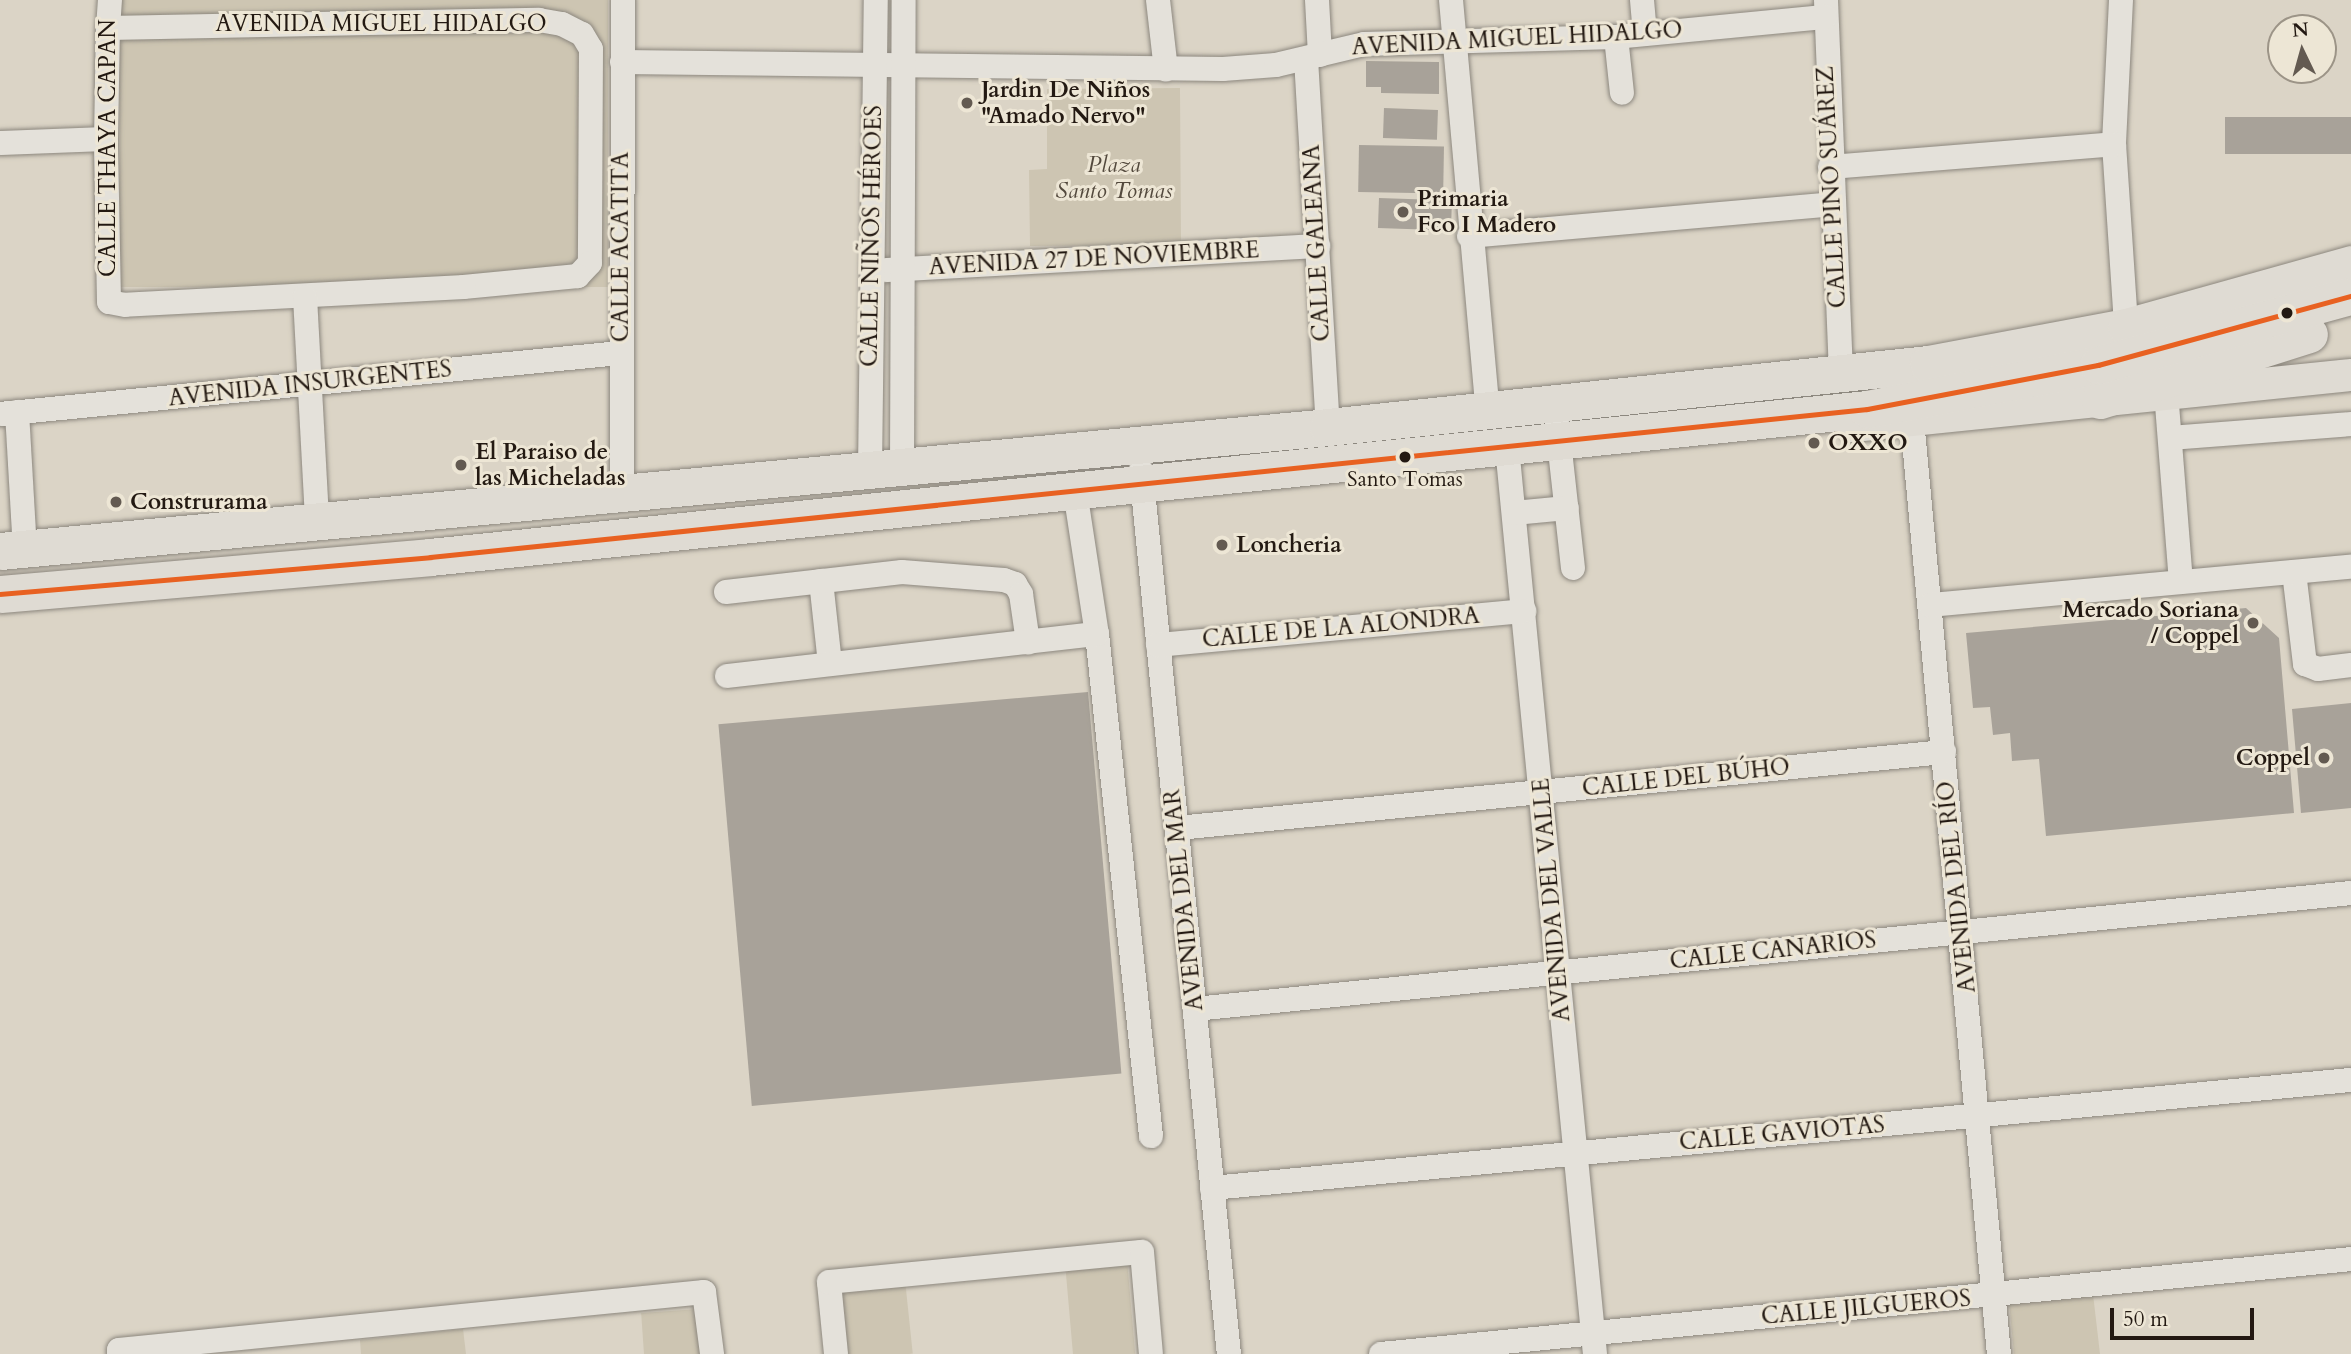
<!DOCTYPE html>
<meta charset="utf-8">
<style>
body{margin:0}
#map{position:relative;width:2351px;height:1354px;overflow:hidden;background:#dbd4c6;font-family:Cardo,serif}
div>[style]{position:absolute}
.green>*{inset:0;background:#cdc5b2;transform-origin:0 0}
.building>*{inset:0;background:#a8a299;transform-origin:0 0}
.roads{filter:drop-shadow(0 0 2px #8c877e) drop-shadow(0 0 2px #8c877e)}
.minor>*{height:24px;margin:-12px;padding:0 12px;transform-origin:12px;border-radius:12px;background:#e4e1da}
.major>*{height:32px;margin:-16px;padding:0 16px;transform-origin:16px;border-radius:16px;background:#dfdbd3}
.highway>*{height:37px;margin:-18.5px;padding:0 18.5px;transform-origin:18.5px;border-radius:18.5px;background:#dfdbd3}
.bus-1>*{height:5px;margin:-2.5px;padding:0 2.5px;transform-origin:2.5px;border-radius:2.5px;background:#e86121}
.dots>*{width:19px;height:19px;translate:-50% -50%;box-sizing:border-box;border:4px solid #ede6d5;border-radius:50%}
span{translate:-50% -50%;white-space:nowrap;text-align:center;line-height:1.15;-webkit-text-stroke:6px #ede6d5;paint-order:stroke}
.bus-label{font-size:21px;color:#231912}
.street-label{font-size:23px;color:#231912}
.poi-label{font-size:23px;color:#231912;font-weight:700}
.left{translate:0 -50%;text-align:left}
.right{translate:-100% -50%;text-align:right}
.park-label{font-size:23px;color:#53493d;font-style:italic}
.north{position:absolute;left:2267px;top:14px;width:70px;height:70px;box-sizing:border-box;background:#ede6d5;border:2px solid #9c9487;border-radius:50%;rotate:355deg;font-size:19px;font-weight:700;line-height:28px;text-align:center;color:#231912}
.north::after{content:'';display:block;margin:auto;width:24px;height:32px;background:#635a51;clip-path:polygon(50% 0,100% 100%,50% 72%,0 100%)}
.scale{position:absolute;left:2110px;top:1308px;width:144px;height:32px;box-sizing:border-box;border:4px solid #231912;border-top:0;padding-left:9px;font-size:21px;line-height:24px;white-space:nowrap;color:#231912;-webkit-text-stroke:5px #ede6d5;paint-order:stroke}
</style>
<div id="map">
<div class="green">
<div style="left:608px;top:0;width:287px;height:488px;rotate:90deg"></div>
<div style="clip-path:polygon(1180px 88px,1181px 245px,1030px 246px,1029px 170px,1047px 169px,1047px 89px)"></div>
<div style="left:1127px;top:1260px;width:94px;height:62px;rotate:85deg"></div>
<div style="left:905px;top:1280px;width:74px;height:65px;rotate:84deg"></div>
<div style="clip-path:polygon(2093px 1294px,2100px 1354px,2014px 1354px,2009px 1302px)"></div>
<div style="left:699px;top:1309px;width:45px;height:58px;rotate:86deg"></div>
<div style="clip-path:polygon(463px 1329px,466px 1354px,361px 1354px,360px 1340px)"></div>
</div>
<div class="building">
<div style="clip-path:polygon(1366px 61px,1439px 62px,1439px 94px,1381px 93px,1381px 87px,1366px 87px)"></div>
<div style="left:1384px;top:108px;width:54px;height:30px;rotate:2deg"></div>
<div style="left:2351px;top:117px;width:37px;height:126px;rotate:90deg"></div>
<div style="left:1359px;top:145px;width:85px;height:47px;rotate:1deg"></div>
<div style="left:1379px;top:198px;width:73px;height:30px;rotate:2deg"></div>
<div style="clip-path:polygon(2246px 608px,2279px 638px,2294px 813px,2046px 836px,2039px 759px,2012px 761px,2010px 733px,1993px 735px,1990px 707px,1973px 708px,1966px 633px)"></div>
<div style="left:1088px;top:692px;width:383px;height:371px;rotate:85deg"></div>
<div style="clip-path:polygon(2351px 703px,2351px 808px,2301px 813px,2292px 709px)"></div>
</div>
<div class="roads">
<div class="minor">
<div style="left:1158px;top:0;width:70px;rotate:83.5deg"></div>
<div style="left:1317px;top:0;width:55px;rotate:86.9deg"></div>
<div style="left:1451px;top:0;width:413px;rotate:84.9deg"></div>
<div style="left:1642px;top:0;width:34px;rotate:85deg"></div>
<div style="left:1826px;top:0;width:373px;rotate:87.7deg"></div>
<div style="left:2121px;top:0;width:144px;rotate:92.8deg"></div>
<div style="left:2114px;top:144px;width:183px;rotate:86.2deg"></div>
<div style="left:108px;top:28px;width:431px;rotate:-1.1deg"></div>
<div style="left:539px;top:20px;width:23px;rotate:10deg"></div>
<div style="left:562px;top:24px;width:22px;rotate:27deg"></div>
<div style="left:582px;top:34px;width:17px;rotate:59deg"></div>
<div style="left:591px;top:49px;width:214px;rotate:90.3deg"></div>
<div style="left:590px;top:263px;width:18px;rotate:133deg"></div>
<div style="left:578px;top:276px;width:115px;rotate:174.5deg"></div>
<div style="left:464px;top:287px;width:339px;rotate:177deg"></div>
<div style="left:125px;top:305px;width:16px;rotate:-169deg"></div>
<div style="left:109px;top:302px;width:163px;rotate:-91.1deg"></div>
<div style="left:106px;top:139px;width:111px;rotate:-89deg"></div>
<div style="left:108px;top:28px;width:28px;rotate:-86deg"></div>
<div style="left:1616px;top:37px;width:56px;rotate:83.9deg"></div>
<div style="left:1306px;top:59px;width:369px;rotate:86.6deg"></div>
<div style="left:622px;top:62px;width:601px;rotate:0.67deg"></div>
<div style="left:1223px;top:69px;width:53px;rotate:-4.3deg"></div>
<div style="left:1276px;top:65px;width:90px;rotate:-13.4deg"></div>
<div style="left:1364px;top:44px;width:252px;rotate:-1.6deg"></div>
<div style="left:1616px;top:37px;width:210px;rotate:-5.5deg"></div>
<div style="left:0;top:143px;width:106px;rotate:-2.2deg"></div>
<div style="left:1830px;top:167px;width:285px;rotate:-4.6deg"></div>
<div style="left:1469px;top:236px;width:364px;rotate:-5deg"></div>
<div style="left:886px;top:270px;width:433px;rotate:-3.2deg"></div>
<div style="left:305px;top:297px;width:225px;rotate:86.9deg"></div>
<div style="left:2166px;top:392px;width:190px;rotate:85.5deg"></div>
<div style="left:1555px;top:405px;width:164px;rotate:83.7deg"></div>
<div style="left:17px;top:412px;width:137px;rotate:86.7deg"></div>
<div style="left:0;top:414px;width:623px;rotate:-5.62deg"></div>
<div style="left:1912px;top:420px;width:938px;rotate:84.68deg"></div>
<div style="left:2170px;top:438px;width:182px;rotate:-4.4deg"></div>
<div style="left:1507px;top:447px;width:911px;rotate:84.46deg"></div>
<div style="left:902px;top:468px;width:468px;rotate:-89.8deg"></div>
<div style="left:1141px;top:470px;width:888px;rotate:84.32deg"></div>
<div style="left:870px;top:471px;width:471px;rotate:-89.3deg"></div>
<div style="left:1075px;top:491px;width:145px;rotate:81.3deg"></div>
<div style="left:1097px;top:634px;width:505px;rotate:83.86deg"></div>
<div style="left:622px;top:495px;width:495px;rotate:-89.9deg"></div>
<div style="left:1514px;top:513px;width:53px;rotate:-5.4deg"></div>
<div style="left:2294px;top:572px;width:93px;rotate:83.2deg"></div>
<div style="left:2305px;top:664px;width:14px;rotate:21deg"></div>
<div style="left:2318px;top:669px;width:33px;rotate:-7deg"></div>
<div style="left:821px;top:581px;width:83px;rotate:83.8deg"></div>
<div style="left:726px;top:592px;width:177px;rotate:-6.5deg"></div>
<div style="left:902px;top:572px;width:102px;rotate:4.5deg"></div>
<div style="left:1004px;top:580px;width:12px;rotate:20deg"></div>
<div style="left:1015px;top:584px;width:12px;rotate:59deg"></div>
<div style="left:1021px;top:594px;width:49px;rotate:81.7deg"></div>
<div style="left:1930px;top:605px;width:423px;rotate:-5.2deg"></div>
<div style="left:1158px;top:645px;width:368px;rotate:-5.3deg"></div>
<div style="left:727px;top:676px;width:372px;rotate:-6.5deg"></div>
<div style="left:1178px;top:828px;width:770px;rotate:-5.67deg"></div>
<div style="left:1195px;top:1009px;width:1162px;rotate:-5.73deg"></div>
<div style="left:1212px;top:1188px;width:1144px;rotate:-5.42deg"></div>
<div style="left:119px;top:1354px;width:4px;rotate:-90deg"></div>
<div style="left:119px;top:1350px;width:588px;rotate:-5.66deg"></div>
<div style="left:704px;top:1292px;width:63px;rotate:82.6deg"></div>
<div style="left:836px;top:1354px;width:72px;rotate:-95.6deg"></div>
<div style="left:829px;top:1282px;width:314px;rotate:-5.5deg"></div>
<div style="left:1142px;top:1252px;width:102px;rotate:85deg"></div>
<div style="left:1381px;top:1354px;width:975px;rotate:-5.59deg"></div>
</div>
<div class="major">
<div style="left:1853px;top:426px;width:501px;rotate:-5.85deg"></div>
</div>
<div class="highway">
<div style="left:2100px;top:400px;width:219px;rotate:-17.5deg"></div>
<div style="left:0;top:551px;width:1334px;rotate:-5.33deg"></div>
<div style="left:1328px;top:427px;width:603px;rotate:-5.99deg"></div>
<div style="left:1928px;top:364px;width:201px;rotate:-10.6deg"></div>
<div style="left:2126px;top:327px;width:234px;rotate:-15.6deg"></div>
<div style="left:0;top:594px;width:432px;rotate:-4.9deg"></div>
<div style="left:430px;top:557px;width:1445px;rotate:-5.88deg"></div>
<div style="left:1867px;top:409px;width:235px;rotate:-10.8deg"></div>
<div style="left:2098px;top:365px;width:262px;rotate:-15.3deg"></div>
</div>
</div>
<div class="bus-1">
<div style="left:0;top:594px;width:432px;rotate:-4.9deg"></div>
<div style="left:430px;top:557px;width:1445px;rotate:-5.88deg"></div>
<div style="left:1867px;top:409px;width:235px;rotate:-10.8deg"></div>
<div style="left:2098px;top:365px;width:262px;rotate:-15.3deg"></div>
</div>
<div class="dots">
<div style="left:967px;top:103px;background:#635a51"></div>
<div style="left:1403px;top:212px;background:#635a51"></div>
<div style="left:2287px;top:313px;background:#231912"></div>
<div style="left:1814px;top:443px;background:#635a51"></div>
<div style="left:1405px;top:457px;background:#231912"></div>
<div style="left:461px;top:465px;background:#635a51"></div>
<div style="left:116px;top:502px;background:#635a51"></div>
<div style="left:1222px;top:545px;background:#635a51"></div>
<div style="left:2253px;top:623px;background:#635a51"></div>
<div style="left:2324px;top:758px;background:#635a51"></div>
</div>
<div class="bus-label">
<span style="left:1405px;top:480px">Santo Tomas</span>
</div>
<div class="street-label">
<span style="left:381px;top:24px">AVENIDA MIGUEL HIDALGO</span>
<span style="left:1517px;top:39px;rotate:-3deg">AVENIDA MIGUEL HIDALGO</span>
<span style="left:108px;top:148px;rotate:-90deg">CALLE THAYA CAPAN</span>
<span style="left:1832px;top:187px;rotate:-93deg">CALLE PINO SUÁREZ</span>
<span style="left:872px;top:236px;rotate:-89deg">CALLE NIÑOS HÉROES</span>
<span style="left:1317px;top:243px;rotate:-93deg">CALLE GALEANA</span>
<span style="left:621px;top:247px;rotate:-90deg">CALLE ACATITA</span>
<span style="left:1094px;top:259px;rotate:-3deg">AVENIDA 27 DE NOVIEMBRE</span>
<span style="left:310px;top:384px;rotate:-6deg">AVENIDA INSURGENTES</span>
<span style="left:1341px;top:628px;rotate:-5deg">CALLE DE LA ALONDRA</span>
<span style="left:1686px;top:778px;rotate:-6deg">CALLE DEL BÚHO</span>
<span style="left:1957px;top:887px;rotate:-96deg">AVENIDA DEL RÍO</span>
<span style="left:1184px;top:900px;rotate:-96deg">AVENIDA DEL MAR</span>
<span style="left:1552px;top:900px;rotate:-95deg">AVENIDA DEL VALLE</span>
<span style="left:1773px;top:951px;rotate:-6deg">CALLE CANARIOS</span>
<span style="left:1782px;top:1134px;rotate:-5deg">CALLE GAVIOTAS</span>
<span style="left:1866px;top:1308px;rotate:-5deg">CALLE JILGUEROS</span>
</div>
<div class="poi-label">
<span class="left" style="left:981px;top:103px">Jardin De Niños<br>"Amado Nervo"</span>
<span class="left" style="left:1417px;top:212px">Primaria<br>Fco I Madero</span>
<span class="left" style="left:1828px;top:443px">OXXO</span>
<span class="left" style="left:475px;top:465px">El Paraiso de<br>las Micheladas</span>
<span class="left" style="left:130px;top:502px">Construrama</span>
<span class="left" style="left:1236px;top:545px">Loncheria</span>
<span class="right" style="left:2239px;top:623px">Mercado Soriana<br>/ Coppel</span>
<span class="right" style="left:2310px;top:758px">Coppel</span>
</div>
<div class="park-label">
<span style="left:1114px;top:178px">Plaza<br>Santo Tomas</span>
</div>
<div class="north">N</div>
<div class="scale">50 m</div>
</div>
